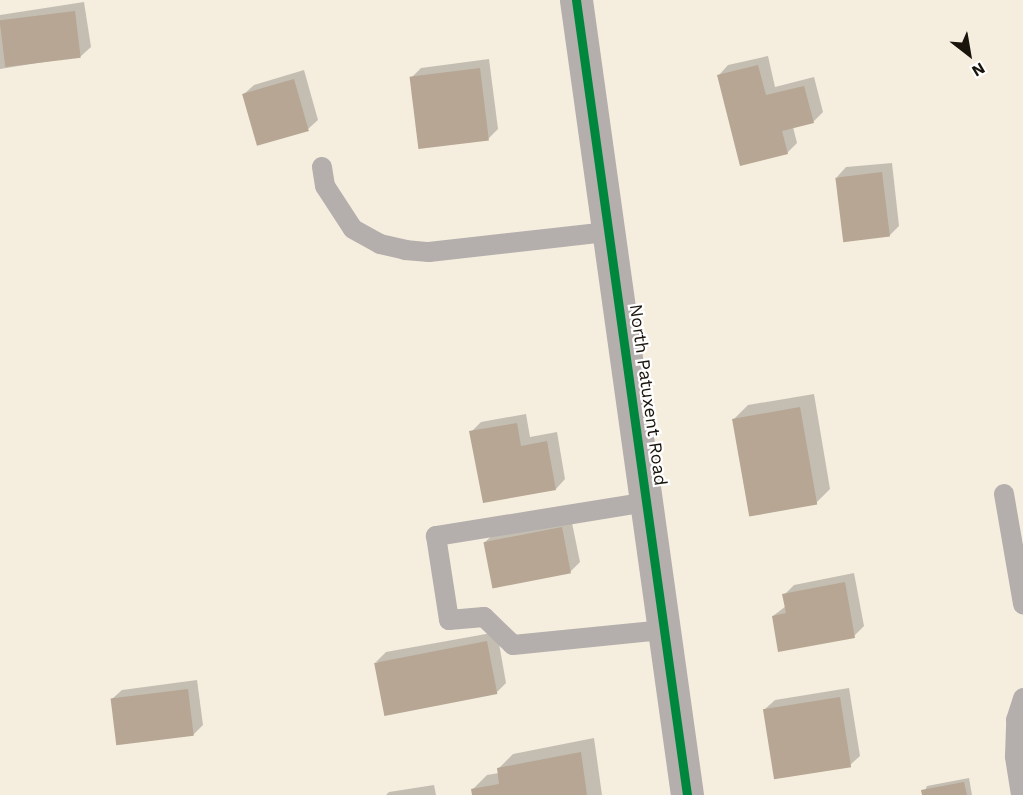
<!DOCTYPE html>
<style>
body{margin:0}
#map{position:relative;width:1023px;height:795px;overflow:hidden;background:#f5eedf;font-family:"Work Sans",sans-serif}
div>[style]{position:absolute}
.shadow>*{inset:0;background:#0003}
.building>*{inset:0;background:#b6a693;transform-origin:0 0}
.service>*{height:20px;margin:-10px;padding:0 10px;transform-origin:10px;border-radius:10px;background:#b4aeac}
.minor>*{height:33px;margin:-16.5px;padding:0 16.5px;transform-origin:16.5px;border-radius:16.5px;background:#b4aeac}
.cycleway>*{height:9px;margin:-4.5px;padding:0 4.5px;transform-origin:4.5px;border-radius:4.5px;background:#00873e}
span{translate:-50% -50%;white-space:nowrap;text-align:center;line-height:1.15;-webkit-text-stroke:4.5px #fff;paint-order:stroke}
.street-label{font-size:18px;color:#1a150c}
.north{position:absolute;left:939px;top:24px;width:60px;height:60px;-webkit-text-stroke:4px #fff;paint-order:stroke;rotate:149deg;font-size:16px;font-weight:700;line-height:24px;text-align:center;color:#1a150c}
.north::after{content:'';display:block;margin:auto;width:21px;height:27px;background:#1a150c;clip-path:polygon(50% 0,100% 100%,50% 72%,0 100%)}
</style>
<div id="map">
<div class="shadow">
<div style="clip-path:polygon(84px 2px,91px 47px,81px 56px,0 69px,0 15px)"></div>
<div style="clip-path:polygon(768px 56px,775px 87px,814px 77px,823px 112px,813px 122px,793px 127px,797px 143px,787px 153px,719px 75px,728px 65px)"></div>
<div style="clip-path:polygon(489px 59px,498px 129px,488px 139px,411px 78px,421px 68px)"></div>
<div style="clip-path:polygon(304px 70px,318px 120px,308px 129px,244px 94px,254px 85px)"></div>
<div style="clip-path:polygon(892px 163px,899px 226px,889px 236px,837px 177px,846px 167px)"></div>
<div style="clip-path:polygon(814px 394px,830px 489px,816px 503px,734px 419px,748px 405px)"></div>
<div style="clip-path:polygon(526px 414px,530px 437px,557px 432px,565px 479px,556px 489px,471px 432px,481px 422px)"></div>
<div style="clip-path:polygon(571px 518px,580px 562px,570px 572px,485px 542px,495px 533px)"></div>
<div style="clip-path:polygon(854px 573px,864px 626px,854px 636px,773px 616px,786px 606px,784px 595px,794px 585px)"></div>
<div style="clip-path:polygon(497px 632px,506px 683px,496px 693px,376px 662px,386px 652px)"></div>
<div style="clip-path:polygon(197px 680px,203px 725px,193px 735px,112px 699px,122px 690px)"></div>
<div style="clip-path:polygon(849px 688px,860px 756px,850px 765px,765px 709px,775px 700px)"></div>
<div style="clip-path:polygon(594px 738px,602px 795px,474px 795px,473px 789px,487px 775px,499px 773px,499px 768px,513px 754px)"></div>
<div style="clip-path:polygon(969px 778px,972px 795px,923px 795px,927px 786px)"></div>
<div style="clip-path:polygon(434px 785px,436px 795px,386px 795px,389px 792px)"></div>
</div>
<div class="building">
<div style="left:75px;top:11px;width:47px;height:76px;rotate:83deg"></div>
<div style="clip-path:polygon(758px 65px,766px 95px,804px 86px,814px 123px,782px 131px,788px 154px,740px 166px,717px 75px)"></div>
<div style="left:480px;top:68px;width:73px;height:71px;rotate:83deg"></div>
<div style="left:294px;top:79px;width:54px;height:54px;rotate:74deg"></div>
<div style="left:882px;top:172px;width:65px;height:47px;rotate:83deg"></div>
<div style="left:800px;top:407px;width:99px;height:69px;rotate:80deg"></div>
<div style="clip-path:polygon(517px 423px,521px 446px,547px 441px,556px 490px,483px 503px,469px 431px)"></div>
<div style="left:562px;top:527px;width:47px;height:80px;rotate:79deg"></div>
<div style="clip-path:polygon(845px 582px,855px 638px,778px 652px,772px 616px,786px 613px,782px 594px)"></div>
<div style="left:487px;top:641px;width:54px;height:115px;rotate:79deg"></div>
<div style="left:188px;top:689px;width:47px;height:78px;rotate:83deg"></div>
<div style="left:840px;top:697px;width:71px;height:78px;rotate:81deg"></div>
<div style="clip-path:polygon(581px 752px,587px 795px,472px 795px,471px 789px,499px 784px,497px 768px)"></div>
<div style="clip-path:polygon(964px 782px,967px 795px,922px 795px,921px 790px)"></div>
</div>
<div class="service">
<div style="left:322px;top:167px;width:19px;rotate:81deg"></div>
<div style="left:325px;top:186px;width:51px;rotate:56.9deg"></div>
<div style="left:353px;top:229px;width:31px;rotate:29deg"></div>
<div style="left:380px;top:244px;width:26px;rotate:13deg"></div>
<div style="left:405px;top:250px;width:24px;rotate:5deg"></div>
<div style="left:429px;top:252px;width:180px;rotate:-6.4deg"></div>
<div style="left:1004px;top:494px;width:112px;rotate:80.2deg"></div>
<div style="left:647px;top:502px;width:214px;rotate:170.8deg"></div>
<div style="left:436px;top:536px;width:85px;rotate:81.2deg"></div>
<div style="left:449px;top:620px;width:35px;rotate:-5deg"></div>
<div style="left:484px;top:617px;width:40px;rotate:44deg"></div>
<div style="left:513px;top:645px;width:152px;rotate:-5.7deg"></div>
<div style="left:1021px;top:795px;width:39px;rotate:-99deg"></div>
<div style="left:1015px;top:756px;width:36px;rotate:-88deg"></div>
<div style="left:1016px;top:720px;width:23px;rotate:-72deg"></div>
</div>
<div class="minor">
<div style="left:576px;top:0;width:803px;rotate:82.05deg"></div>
</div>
<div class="cycleway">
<div style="left:576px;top:0;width:803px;rotate:82.05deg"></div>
</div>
<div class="street-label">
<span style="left:648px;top:395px;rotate:82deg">North Patuxent Road</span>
</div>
<div class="north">N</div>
</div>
